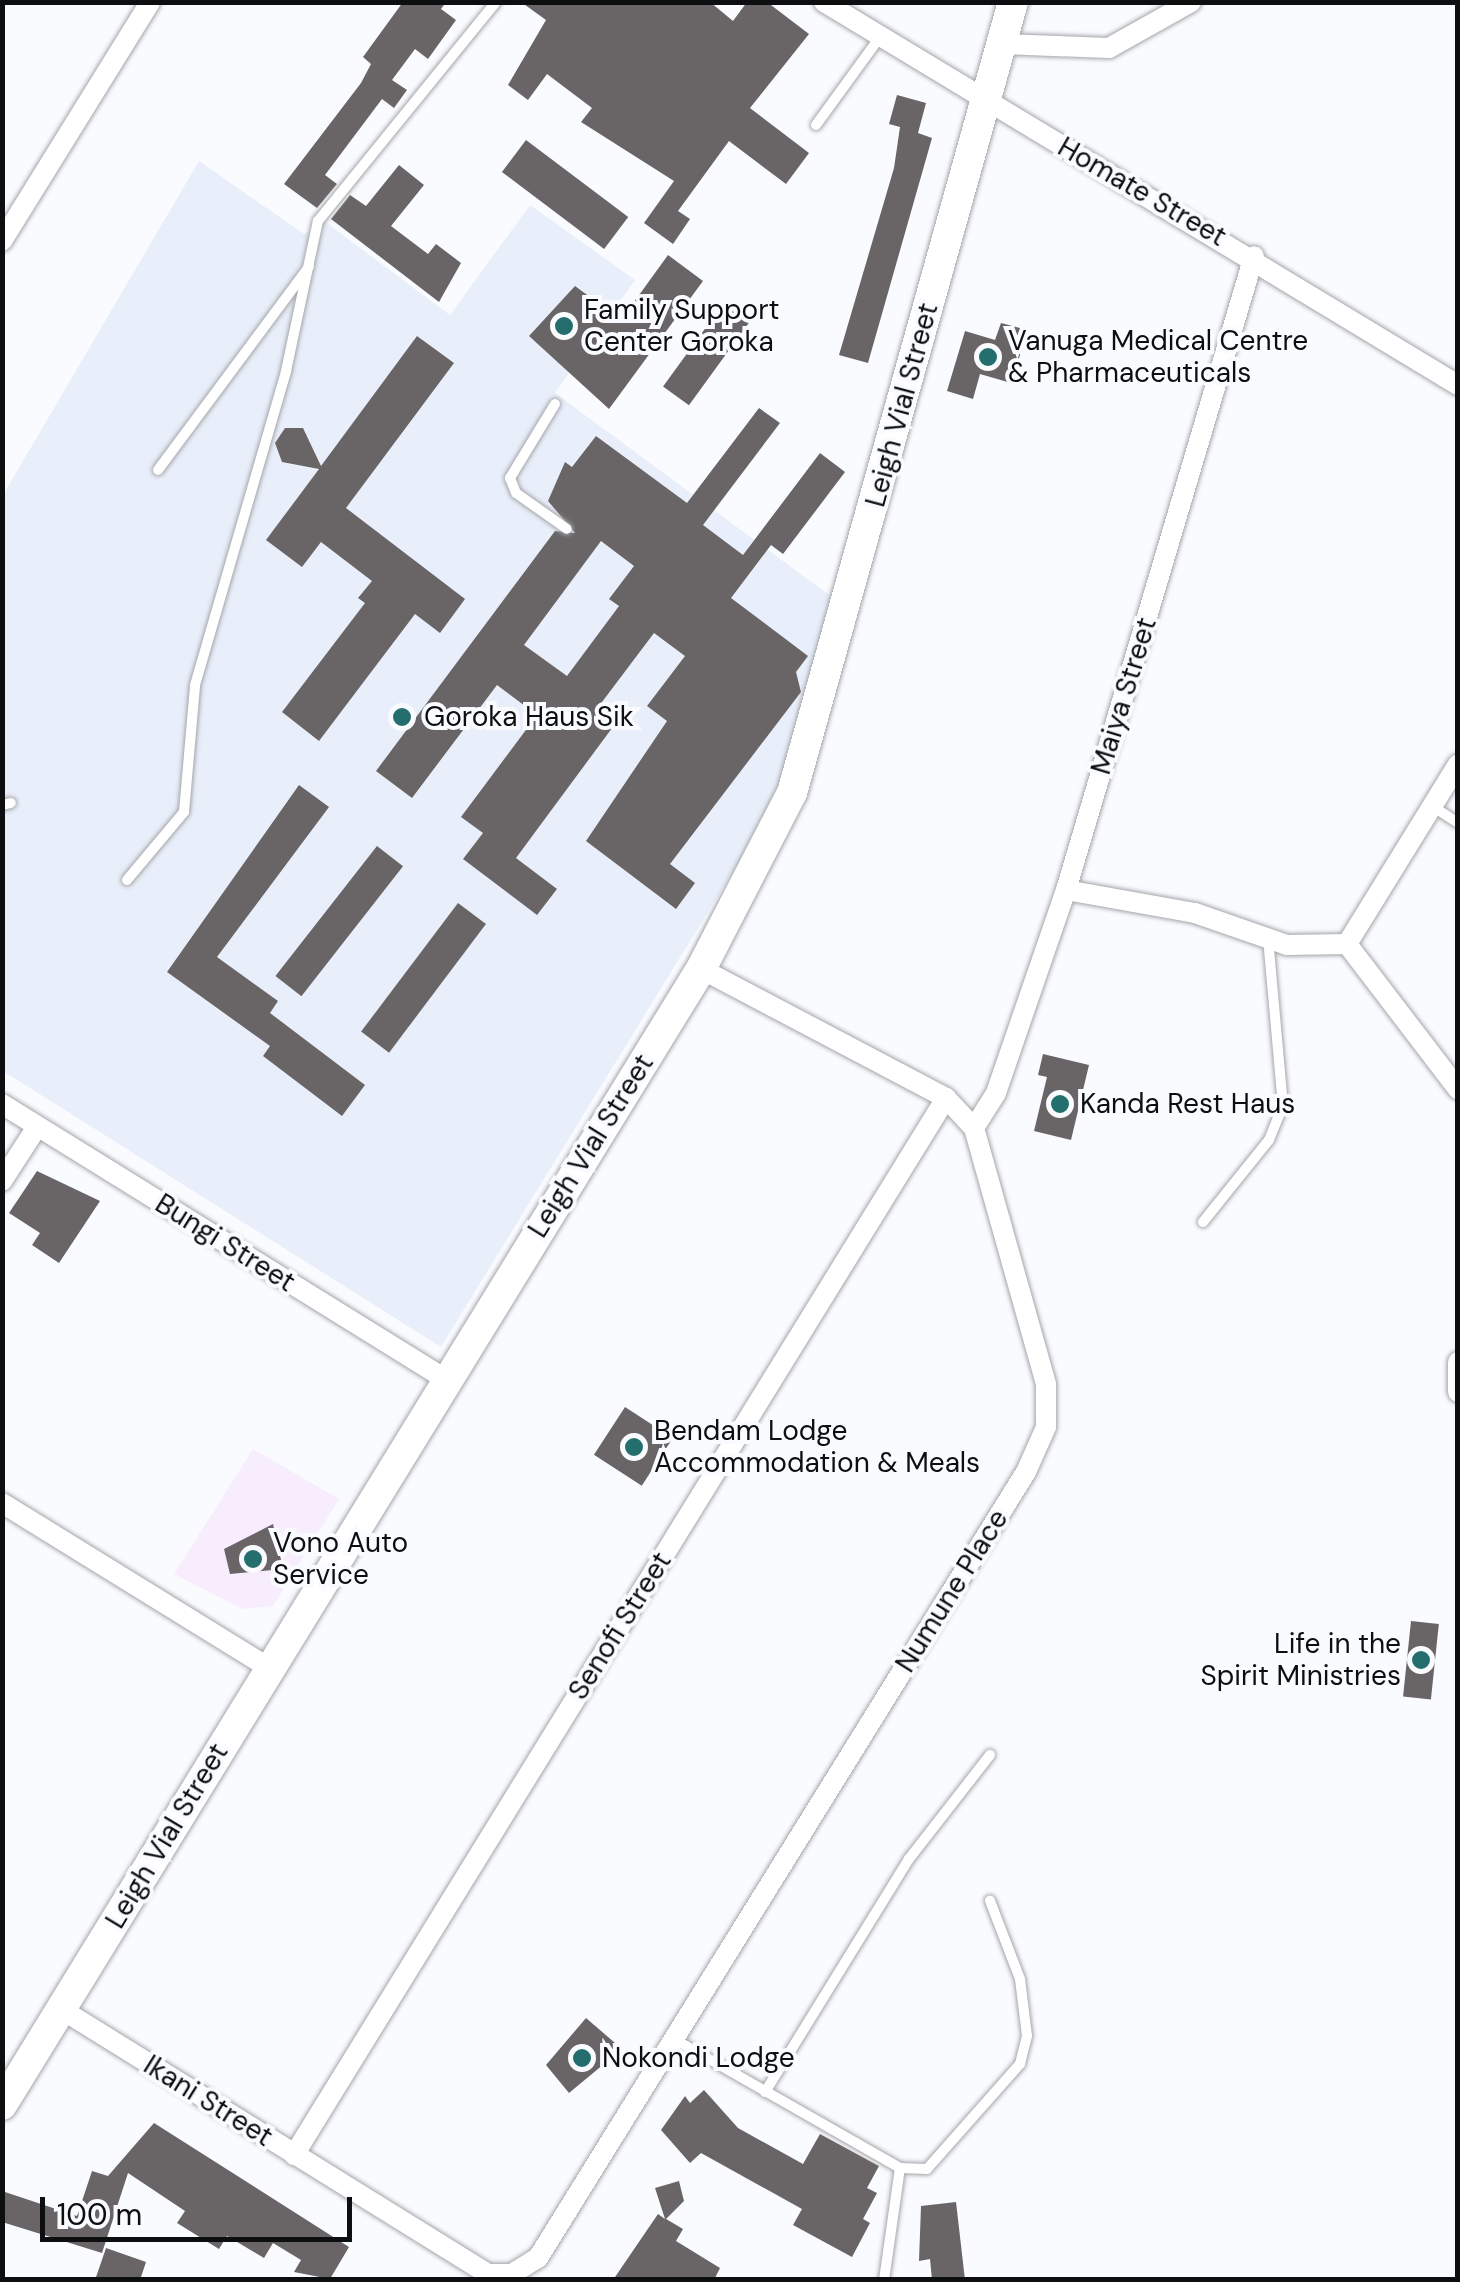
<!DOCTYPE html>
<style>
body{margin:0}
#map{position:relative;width:1460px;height:2282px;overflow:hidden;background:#f9fbff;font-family:"DM Sans",sans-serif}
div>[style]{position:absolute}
.commercial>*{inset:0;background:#f7edfd}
.built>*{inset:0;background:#e9effa}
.building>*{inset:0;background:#696567;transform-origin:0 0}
.roads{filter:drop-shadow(0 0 2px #a4a6aa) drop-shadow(0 0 2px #a4a6aa)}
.lane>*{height:10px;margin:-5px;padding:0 5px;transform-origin:5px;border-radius:5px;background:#fff}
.street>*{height:20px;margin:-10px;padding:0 10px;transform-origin:10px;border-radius:10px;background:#fff}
.secondary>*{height:30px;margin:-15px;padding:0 15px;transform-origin:15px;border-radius:15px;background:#fff}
.dots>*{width:28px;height:28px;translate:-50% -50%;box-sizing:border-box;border:5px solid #f9fbff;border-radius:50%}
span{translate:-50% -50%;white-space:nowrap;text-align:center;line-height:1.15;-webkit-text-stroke:8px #f9fbff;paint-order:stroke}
.street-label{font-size:28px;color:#0d0e0f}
.poi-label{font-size:28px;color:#0d0e0f}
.left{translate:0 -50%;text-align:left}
.right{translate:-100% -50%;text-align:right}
.frame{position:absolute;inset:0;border:5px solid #0d0e0f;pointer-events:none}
.scale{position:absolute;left:40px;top:2197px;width:312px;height:45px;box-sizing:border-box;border:5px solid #0d0e0f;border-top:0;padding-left:12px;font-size:30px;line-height:35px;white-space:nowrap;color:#0d0e0f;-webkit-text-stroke:8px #f9fbff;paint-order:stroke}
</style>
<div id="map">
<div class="commercial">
<div style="clip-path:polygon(253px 1449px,339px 1499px,273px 1606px,242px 1609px,174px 1574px)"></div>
</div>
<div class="built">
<div style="clip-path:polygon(199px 161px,304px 234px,324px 221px,450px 315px,530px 205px,635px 280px,555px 393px,832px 597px,781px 793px,441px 1347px,3px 1071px,3px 495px)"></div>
</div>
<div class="building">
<div style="clip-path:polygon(403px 2px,446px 2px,441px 9px,456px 20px,428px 59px,415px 49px,392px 80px,407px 90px,394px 108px,382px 99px,325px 175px,337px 184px,317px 208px,284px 184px,361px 83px,371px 64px,363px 57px)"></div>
<div style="clip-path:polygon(521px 2px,710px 2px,733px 21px,747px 2px,767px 2px,809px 34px,750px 108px,809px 153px,786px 184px,729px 141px,678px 211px,690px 219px,673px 244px,644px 223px,674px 181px,581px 122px,592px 108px,547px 74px,528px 100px,508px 85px,546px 20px)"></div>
<div style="clip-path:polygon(897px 95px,926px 103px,918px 133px,932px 138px,868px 363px,839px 355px,894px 168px,900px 127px,889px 124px)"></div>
<div style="left:526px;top:140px;width:128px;height:40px;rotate:37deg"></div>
<div style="clip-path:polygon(399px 165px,424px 185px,391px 226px,428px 254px,436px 244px,461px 263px,439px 302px,331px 219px,350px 195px,366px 206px)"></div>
<div style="clip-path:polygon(668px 255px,703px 281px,609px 409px,529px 336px,575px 286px,621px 320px)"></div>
<div style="left:723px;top:304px;width:32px;height:102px;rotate:36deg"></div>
<div style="clip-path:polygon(1001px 323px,1028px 330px,1011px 383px,980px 374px,973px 399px,947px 391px,965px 331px,995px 340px)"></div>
<div style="clip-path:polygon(417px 336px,454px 363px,346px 508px,465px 599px,440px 633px,415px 614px,319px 741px,282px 712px,365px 603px,358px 598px,372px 581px,321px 542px,302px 567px,266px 540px,319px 469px,282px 462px,275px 443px,285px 428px,303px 428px,321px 466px)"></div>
<div style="clip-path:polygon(evenodd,759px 408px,780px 423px,703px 525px,743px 555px,820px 453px,845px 472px,783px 554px,771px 545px,731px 598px,808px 656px,796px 672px,801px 692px,670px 864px,695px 883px,676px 909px,586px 841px,667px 721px,647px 706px,685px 656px,654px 633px,599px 706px,618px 720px,516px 858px,557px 889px,537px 915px,463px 859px,483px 833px,461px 817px,537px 715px,497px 685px,412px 798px,376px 771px,555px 531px,575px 533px,548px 501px,565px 462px,572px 467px,596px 436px,687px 503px,759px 408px,601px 541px,634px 566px,609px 599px,619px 606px,567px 676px,524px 645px,601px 541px)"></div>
<div style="clip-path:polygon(299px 785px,329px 807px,217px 957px,278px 1001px,270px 1013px,365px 1085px,342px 1116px,263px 1056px,270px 1046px,167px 972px)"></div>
<div style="left:377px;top:846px;width:33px;height:165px;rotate:38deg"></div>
<div style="left:458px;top:903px;width:35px;height:161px;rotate:37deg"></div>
<div style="clip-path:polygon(1043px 1054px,1089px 1065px,1071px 1140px,1034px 1131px,1047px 1077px,1038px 1075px)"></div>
<div style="clip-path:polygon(37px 1171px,100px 1201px,59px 1263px,32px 1245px,40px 1233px,9px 1213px)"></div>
<div style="left:625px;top:1407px;width:57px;height:57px;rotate:33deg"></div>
<div style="clip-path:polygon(273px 1524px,283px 1569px,230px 1574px,224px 1549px)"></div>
<div style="left:1411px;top:1621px;width:28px;height:76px;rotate:6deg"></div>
<div style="clip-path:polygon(586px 2018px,622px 2049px,569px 2093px,546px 2065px)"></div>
<div style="clip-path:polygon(704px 2090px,738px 2128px,803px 2164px,820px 2134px,879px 2166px,867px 2188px,877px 2193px,863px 2219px,870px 2223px,852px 2257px,793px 2225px,802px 2209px,701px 2153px,690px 2163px,661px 2130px,685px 2096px,690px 2103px)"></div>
<div style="clip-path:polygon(154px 2123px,349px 2247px,330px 2279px,294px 2272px,301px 2260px,273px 2243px,264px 2258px,227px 2236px,219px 2249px,177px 2223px,185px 2211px,128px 2173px,102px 2253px,2px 2222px,2px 2191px,77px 2216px,92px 2171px,108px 2176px)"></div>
<div style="clip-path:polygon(679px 2181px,684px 2201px,666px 2219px,683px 2229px,676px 2241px,720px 2268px,714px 2280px,613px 2280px,658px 2214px,665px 2219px,655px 2188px)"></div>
<div style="clip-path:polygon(956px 2202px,965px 2280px,932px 2280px,930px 2259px,919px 2261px,921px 2206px)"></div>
<div style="clip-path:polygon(106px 2248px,146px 2262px,140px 2280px,95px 2280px)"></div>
</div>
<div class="roads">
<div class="lane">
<div style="left:816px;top:125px;width:109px;rotate:-54deg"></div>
<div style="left:555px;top:404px;width:87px;rotate:121.3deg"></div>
<div style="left:510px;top:478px;width:16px;rotate:68deg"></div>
<div style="left:516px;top:493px;width:62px;rotate:35.2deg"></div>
<div style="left:158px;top:470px;width:253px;rotate:-53.4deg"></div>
<div style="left:2px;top:805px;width:9px;rotate:-13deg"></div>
<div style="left:1432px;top:806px;width:31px;rotate:33deg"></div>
<div style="left:127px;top:880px;width:89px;rotate:-50deg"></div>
<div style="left:184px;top:812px;width:127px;rotate:-85deg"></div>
<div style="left:195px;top:685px;width:327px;rotate:-73.8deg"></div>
<div style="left:286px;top:371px;width:153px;rotate:-78deg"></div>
<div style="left:318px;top:221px;width:282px;rotate:-50.9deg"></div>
<div style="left:1203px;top:1222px;width:105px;rotate:-51.2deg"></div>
<div style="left:1269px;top:1140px;width:37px;rotate:-68deg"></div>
<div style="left:1283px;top:1106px;width:168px;rotate:-95.1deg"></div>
<div style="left:674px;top:2039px;width:260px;rotate:29.7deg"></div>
<div style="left:900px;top:2168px;width:27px;rotate:2deg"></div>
<div style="left:927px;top:2169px;width:140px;rotate:-48.5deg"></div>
<div style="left:1020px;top:2064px;width:29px;rotate:-76deg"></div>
<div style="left:1027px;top:2036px;width:57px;rotate:-97deg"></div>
<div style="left:1020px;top:1979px;width:84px;rotate:-111deg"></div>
<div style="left:765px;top:2092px;width:274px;rotate:-58.3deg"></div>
<div style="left:909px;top:1859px;width:132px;rotate:-52.1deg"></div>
<div style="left:884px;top:2280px;width:113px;rotate:-81.9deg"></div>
</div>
<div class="street">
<div style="left:824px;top:2px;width:741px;rotate:31.14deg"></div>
<div style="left:1003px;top:44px;width:106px;rotate:2.2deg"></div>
<div style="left:1109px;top:48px;width:94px;rotate:-29.3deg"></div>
<div style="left:2px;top:241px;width:281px;rotate:-58.2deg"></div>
<div style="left:1066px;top:890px;width:131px;rotate:10.1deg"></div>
<div style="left:1195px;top:913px;width:97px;rotate:19.2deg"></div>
<div style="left:1287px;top:945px;width:60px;rotate:-1deg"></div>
<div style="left:1347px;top:944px;width:211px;rotate:-58.3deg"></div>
<div style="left:1347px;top:944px;width:183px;rotate:52.6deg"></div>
<div style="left:2px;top:1104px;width:524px;rotate:31.81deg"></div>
<div style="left:974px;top:1128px;width:41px;rotate:-57.8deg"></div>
<div style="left:996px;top:1093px;width:215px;rotate:-71deg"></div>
<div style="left:1066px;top:890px;width:661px;rotate:-73.48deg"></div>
<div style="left:2px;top:1181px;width:64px;rotate:-57.1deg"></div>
<div style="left:1458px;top:1362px;width:30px;rotate:90deg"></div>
<div style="left:2px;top:1503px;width:314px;rotate:31.7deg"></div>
<div style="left:61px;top:2009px;width:503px;rotate:31.82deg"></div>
<div style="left:488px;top:2274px;width:24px"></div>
<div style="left:512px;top:2274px;width:31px;rotate:-32deg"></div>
<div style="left:538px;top:2258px;width:925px;rotate:-58.17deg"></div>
<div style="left:1026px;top:1472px;width:49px;rotate:-66deg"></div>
<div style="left:1046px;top:1427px;width:43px;rotate:-90deg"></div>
<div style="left:1046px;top:1384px;width:266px;rotate:-105.7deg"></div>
<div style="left:974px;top:1128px;width:41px;rotate:-133deg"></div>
<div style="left:946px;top:1098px;width:277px;rotate:-152.2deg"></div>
<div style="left:294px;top:2155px;width:1242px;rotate:-58.33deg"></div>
</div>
<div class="secondary">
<div style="left:2px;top:2105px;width:1334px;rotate:-58.4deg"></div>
<div style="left:701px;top:969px;width:198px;rotate:-62.7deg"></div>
<div style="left:792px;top:793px;width:821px;rotate:-74.39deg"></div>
</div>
</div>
<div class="dots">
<div style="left:564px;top:326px;background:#246f6e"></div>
<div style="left:988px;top:357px;background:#246f6e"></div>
<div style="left:402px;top:717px;background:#246f6e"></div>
<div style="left:1060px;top:1104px;background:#246f6e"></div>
<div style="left:634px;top:1447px;background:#246f6e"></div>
<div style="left:253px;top:1559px;background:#246f6e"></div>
<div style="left:1421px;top:1660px;background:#246f6e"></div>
<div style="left:582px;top:2058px;background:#246f6e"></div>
</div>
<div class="street-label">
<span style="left:1142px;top:192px;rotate:30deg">Homate Street</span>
<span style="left:902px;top:405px;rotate:-75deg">Leigh Vial Street</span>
<span style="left:1124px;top:696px;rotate:-73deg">Maiya Street</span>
<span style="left:591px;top:1146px;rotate:-58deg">Leigh Vial Street</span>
<span style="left:225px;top:1243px;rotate:32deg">Bungi Street</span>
<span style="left:952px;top:1591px;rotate:-58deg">Numune Place</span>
<span style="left:620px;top:1626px;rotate:-58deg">Senofi Street</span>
<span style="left:167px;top:1836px;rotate:-59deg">Leigh Vial Street</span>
<span style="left:208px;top:2101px;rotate:32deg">Ikani Street</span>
</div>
<div class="poi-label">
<span class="left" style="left:584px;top:326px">Family Support<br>Center Goroka</span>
<span class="left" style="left:1008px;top:357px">Vanuga Medical Centre<br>&amp; Pharmaceuticals</span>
<span class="left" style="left:424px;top:717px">Goroka Haus Sik</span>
<span class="left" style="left:1080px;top:1104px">Kanda Rest Haus</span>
<span class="left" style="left:654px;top:1447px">Bendam Lodge<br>Accommodation &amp; Meals</span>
<span class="left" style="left:273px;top:1559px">Vono Auto<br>Service</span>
<span class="right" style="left:1401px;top:1660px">Life in the<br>Spirit Ministries</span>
<span class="left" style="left:602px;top:2058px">Nokondi Lodge</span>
</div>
<div class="frame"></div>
<div class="scale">100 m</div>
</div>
